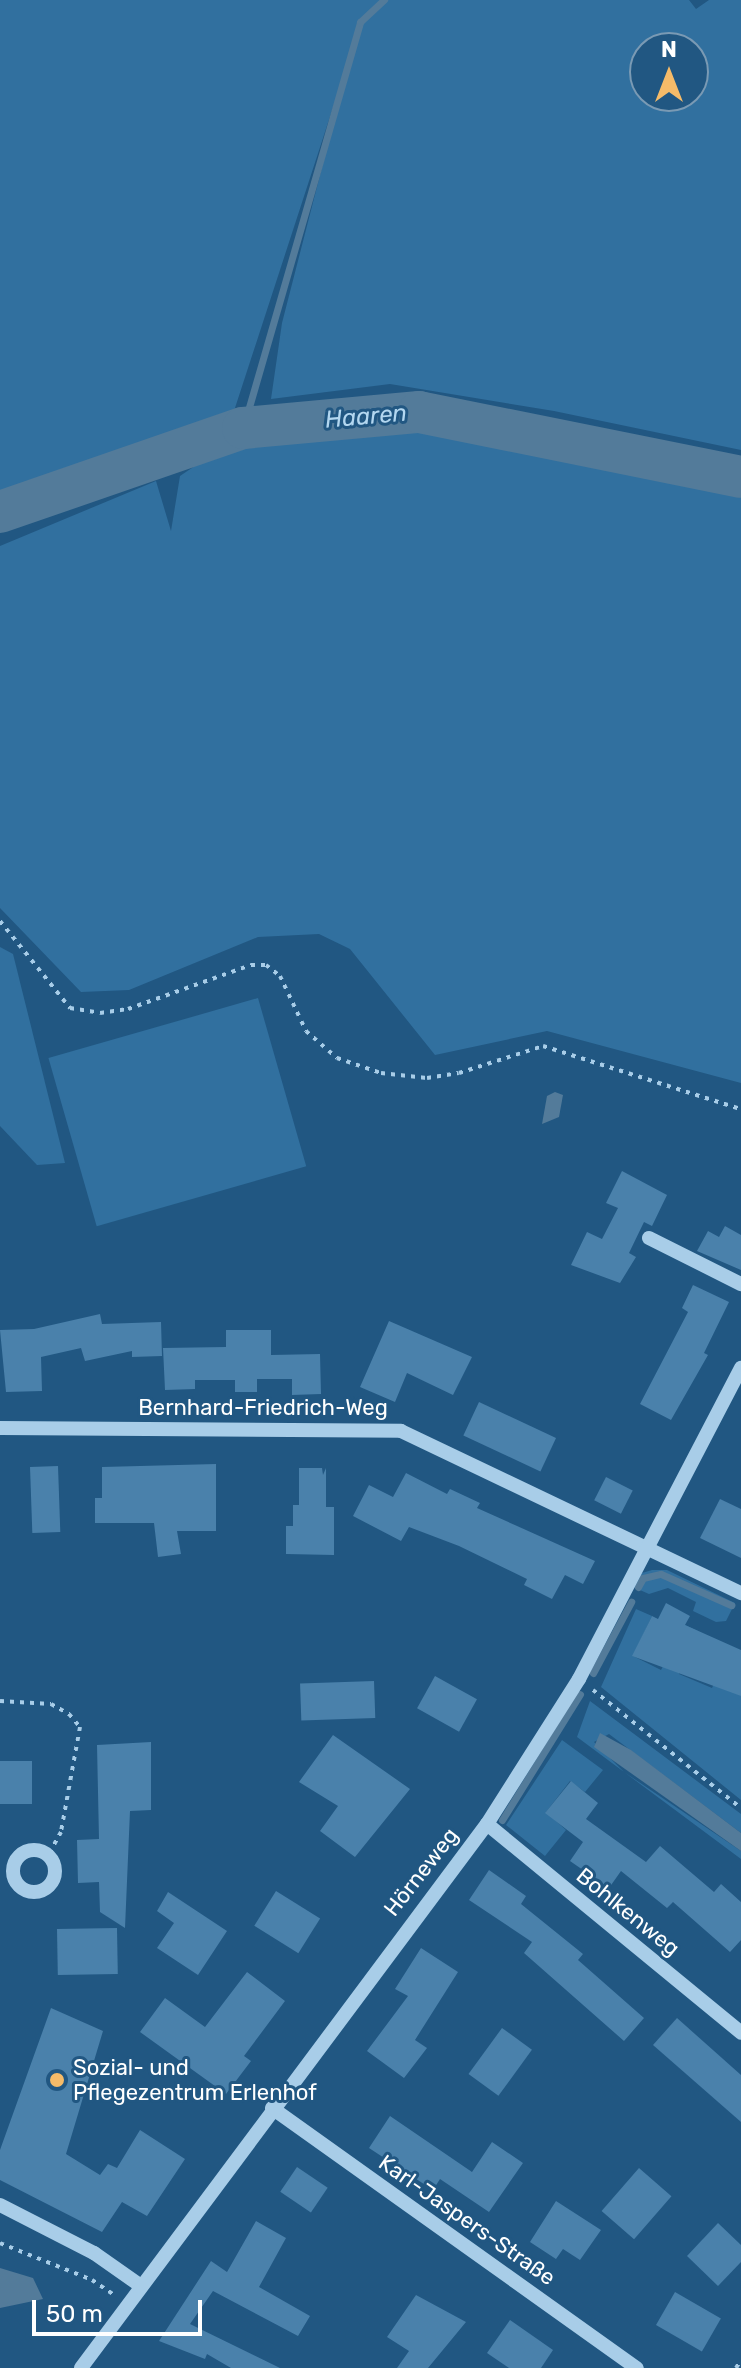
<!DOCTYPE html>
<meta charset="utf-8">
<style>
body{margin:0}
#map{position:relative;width:741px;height:2368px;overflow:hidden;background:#215782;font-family:Rubik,sans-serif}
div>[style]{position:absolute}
.green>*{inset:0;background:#31709f;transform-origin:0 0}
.water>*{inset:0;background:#537b9a}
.stream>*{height:7px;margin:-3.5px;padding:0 3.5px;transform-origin:3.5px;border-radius:3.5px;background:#537b9a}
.river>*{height:42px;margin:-21px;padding:0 21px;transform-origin:21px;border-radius:21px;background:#537b9a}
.building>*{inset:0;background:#4a81ab;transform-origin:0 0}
.path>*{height:4px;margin-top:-2px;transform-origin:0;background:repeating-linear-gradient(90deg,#a8cde8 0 4px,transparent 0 10px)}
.minor>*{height:14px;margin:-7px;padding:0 7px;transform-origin:7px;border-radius:7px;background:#a8cde8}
.minor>.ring{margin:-7px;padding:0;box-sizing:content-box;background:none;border:14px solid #a8cde8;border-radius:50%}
.dots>*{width:22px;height:22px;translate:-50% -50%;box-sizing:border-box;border:4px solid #215782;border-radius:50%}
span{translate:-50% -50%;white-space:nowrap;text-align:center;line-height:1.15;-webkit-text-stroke:6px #215782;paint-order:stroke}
.street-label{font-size:22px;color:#fff}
.poi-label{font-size:22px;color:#fff}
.left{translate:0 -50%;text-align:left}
.water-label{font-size:24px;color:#b3d7f0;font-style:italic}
.north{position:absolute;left:629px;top:32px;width:80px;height:80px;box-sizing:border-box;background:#215782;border:2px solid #7a9ab4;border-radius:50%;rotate:0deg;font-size:22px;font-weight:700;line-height:32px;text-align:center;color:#fff}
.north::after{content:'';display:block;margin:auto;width:28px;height:36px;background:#f5bb69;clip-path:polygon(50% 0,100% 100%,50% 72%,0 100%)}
.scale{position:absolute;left:32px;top:2300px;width:170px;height:36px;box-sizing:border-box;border:4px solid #fff;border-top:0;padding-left:10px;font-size:24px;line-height:28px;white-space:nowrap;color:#fff;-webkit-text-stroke:6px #215782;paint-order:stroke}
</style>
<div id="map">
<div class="green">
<div style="clip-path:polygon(evenodd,0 0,689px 0,696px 9px,709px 0,741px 0,741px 450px,554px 411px,390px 384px,271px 399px,282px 323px,354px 43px,234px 411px,0 498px,0 0,645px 48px,693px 48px,693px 96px,645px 96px,645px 48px)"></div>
<div style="clip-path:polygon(350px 429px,435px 433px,571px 453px,741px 490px,741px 1083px,547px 1031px,435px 1055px,350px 949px,319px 934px,258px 937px,129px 990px,81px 992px,0 908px,0 546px,156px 481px,171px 531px,180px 476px,217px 451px)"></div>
<div style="clip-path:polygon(0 947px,13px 954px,65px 1163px,37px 1165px,0 1126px)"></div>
<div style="left:258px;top:998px;width:175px;height:218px;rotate:74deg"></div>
<div style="clip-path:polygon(652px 1570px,667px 1570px,735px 1603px,726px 1621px,716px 1622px,693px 1611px,696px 1602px,668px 1588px,649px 1594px,633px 1587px,642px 1573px)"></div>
<div style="clip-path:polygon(636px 1609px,652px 1616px,633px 1656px,661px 1670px,685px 1625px,698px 1631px,679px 1674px,712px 1688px,729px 1650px,741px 1696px,741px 1800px,601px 1687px)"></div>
<div style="clip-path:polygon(590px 1701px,741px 1814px,741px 1833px,609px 1734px,594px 1742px,624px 1772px,741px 1851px,741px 1859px,577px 1737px)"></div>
<div style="clip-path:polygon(562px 1740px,603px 1770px,585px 1792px,570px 1781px,546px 1812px,566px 1830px,545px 1856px,506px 1825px)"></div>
</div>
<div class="water">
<div style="clip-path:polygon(555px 1092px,563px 1095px,559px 1117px,542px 1124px,547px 1096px)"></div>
<div style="clip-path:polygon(600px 1733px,631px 1750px,741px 1833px,741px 1851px,594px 1747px)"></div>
<div style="clip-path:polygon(0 2268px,33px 2278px,43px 2299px,0 2308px)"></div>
</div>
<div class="stream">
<div style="left:243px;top:428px;width:423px;rotate:-73.9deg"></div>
<div style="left:360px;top:22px;width:33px;rotate:-43deg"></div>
<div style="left:638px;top:1587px;width:10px;rotate:-61deg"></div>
<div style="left:643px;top:1578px;width:18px;rotate:-13deg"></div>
<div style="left:661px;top:1574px;width:77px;rotate:23.9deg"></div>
<div style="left:593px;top:1673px;width:81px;rotate:-61.8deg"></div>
<div style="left:502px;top:1820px;width:148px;rotate:-58.2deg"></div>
</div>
<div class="river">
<div style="left:0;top:512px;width:257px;rotate:-19.1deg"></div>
<div style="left:243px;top:428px;width:177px;rotate:-5.2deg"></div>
<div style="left:419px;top:412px;width:328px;rotate:11.4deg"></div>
</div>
<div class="building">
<div style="clip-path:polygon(622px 1171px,667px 1195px,652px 1226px,644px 1222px,629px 1253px,636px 1257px,620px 1283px,571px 1265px,587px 1232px,602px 1239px,618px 1208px,606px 1203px)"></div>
<div style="clip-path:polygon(725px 1226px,741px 1235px,741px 1270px,697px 1251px,708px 1231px,719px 1237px)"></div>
<div style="clip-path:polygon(693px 1285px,729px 1302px,704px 1353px,708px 1355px,671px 1420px,640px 1404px,688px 1312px,682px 1308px)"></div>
<div style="clip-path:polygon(100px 1314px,102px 1324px,161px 1322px,162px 1356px,132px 1357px,132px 1351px,85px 1361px,81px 1348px,41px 1357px,42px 1391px,6px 1392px,0 1330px,34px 1329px)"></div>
<div style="clip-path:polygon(389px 1321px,472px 1357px,453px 1395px,407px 1373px,395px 1402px,360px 1387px)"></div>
<div style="clip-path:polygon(226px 1330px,271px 1330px,271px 1355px,320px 1354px,321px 1394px,292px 1395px,292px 1379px,257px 1379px,257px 1392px,235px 1392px,235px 1380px,195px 1380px,195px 1389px,165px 1390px,163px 1348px,226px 1347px)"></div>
<div style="left:479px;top:1402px;width:85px;height:37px;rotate:25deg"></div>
<div style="clip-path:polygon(216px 1464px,216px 1531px,177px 1531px,181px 1554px,158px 1557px,154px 1523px,95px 1523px,95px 1498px,102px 1498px,102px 1467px)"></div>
<div style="left:58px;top:1466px;width:66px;height:28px;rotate:88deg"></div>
<div style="clip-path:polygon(299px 1468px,322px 1468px,323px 1475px,326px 1468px,326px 1507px,334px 1507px,334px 1555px,286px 1554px,286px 1526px,293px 1526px,293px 1505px,299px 1505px)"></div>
<div style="clip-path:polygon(406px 1473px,447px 1494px,450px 1489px,480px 1503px,477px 1508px,595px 1561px,583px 1584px,565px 1575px,552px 1599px,524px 1585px,527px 1579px,459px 1546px,409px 1527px,401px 1541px,353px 1516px,369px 1485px,393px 1497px)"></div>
<div style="left:606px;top:1477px;width:30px;height:26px;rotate:27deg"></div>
<div style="clip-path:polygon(720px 1499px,741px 1509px,741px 1558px,700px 1538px)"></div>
<div style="clip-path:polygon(666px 1603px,690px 1616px,685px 1625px,741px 1650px,741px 1696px,632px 1656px,652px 1616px,658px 1619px)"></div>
<div style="left:435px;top:1676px;width:48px;height:37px;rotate:29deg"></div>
<div style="left:374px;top:1681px;width:37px;height:74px;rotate:88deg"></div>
<div style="clip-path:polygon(333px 1735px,410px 1789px,355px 1857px,320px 1831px,338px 1806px,299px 1782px)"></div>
<div style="clip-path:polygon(151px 1742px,151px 1810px,130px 1811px,125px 1928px,100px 1912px,99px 1882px,78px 1883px,77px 1840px,99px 1839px,97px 1745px)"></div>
<div style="left:32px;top:1761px;width:43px;height:32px;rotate:90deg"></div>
<div style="clip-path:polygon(571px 1781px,598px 1803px,586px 1819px,646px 1862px,660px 1846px,714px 1892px,721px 1884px,741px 1902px,741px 1940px,730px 1952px,673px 1902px,667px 1908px,621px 1871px,609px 1888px,570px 1861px,583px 1842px,545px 1813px)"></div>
<div style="clip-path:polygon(489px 1870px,526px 1896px,521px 1904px,583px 1954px,578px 1960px,644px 2018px,624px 2041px,524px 1953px,532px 1942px,469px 1900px)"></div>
<div style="left:276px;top:1891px;width:52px;height:41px;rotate:32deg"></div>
<div style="clip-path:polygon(168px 1892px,227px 1931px,198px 1975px,157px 1948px,174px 1923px,157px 1911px)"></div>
<div style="left:117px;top:1928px;width:46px;height:60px;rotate:89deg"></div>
<div style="clip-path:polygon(421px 1948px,458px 1972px,415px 2040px,427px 2048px,404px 2078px,367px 2051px,408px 1996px,395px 1989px)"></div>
<div style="clip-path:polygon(247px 1972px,285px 2001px,244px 2056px,251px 2061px,226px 2094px,140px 2032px,165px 1998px,205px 2027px)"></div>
<div style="clip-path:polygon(51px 2008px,103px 2031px,66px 2154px,100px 2175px,108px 2164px,117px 2168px,140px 2130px,185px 2159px,147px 2216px,122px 2202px,102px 2232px,0 2180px,0 2150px)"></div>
<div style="clip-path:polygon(677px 2018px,741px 2075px,741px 2122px,653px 2045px)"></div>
<div style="left:502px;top:2028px;width:37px;height:57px;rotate:36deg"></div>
<div style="clip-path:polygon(390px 2116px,472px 2172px,492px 2142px,523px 2163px,489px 2212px,440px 2179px,433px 2190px,369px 2148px)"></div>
<div style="left:297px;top:2167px;width:37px;height:30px;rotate:34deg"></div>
<div style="left:639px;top:2168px;width:43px;height:57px;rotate:41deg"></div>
<div style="clip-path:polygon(556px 2201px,601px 2230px,580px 2260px,563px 2249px,556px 2259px,530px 2242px)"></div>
<div style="clip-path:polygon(256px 2221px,286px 2238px,259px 2287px,310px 2316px,298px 2336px,213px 2291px,190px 2324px,280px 2368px,231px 2368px,207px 2354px,205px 2359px,159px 2341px,211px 2261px,227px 2272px)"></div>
<div style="clip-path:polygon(718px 2223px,741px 2245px,741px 2262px,718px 2286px,687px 2256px)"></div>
<div style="left:675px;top:2292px;width:53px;height:38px;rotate:30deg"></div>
<div style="clip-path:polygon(416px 2295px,466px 2322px,428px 2368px,397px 2368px,409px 2351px,387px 2337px)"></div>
<div style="clip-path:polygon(510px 2320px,553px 2350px,541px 2368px,509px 2368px,487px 2353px)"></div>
</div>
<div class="path">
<div style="left:0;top:921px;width:112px;rotate:51.2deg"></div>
<div style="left:70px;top:1008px;width:30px;rotate:9deg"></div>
<div style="left:100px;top:1013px;width:28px;rotate:-8deg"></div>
<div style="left:128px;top:1009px;width:131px;rotate:-19.7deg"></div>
<div style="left:251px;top:965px;width:15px"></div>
<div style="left:266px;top:965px;width:18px;rotate:38deg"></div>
<div style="left:280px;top:976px;width:61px;rotate:64.7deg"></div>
<div style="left:306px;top:1031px;width:41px;rotate:41.1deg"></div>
<div style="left:337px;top:1058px;width:46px;rotate:18.8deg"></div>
<div style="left:381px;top:1073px;width:46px;rotate:6.2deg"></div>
<div style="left:427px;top:1078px;width:32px;rotate:-9deg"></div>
<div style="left:459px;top:1073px;width:88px;rotate:-17.8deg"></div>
<div style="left:543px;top:1046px;width:208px;rotate:17.7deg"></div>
<div style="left:593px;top:1690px;width:189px;rotate:38.6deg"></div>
<div style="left:0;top:1701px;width:51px;rotate:3.4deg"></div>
<div style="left:51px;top:1704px;width:21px;rotate:29deg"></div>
<div style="left:69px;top:1714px;width:17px;rotate:50deg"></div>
<div style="left:80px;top:1727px;width:107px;rotate:100.3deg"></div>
<div style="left:61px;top:1832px;width:26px;rotate:119deg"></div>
<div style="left:0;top:2243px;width:99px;rotate:21.9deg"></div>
<div style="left:92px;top:2280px;width:27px;rotate:34deg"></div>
<div style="left:736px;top:2368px;width:9px;rotate:-58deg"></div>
</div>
<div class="minor">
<div style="left:649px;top:1238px;width:103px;rotate:26.6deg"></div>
<div style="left:0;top:1428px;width:401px;rotate:0.4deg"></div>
<div style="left:401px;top:1431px;width:377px;rotate:25.5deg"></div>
<div style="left:487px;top:1824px;width:329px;rotate:39.4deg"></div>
<div class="ring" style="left:13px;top:1850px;width:28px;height:28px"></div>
<div style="left:272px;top:2108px;width:448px;rotate:35.5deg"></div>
<div style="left:0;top:2205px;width:106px;rotate:27.1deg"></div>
<div style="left:94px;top:2253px;width:57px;rotate:35.1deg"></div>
<div style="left:81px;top:2368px;width:679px;rotate:-53.27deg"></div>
<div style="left:487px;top:1824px;width:172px;rotate:-57.6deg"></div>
<div style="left:579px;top:1679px;width:351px;rotate:-62.5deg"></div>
</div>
<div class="dots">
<div style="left:57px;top:2080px;background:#f5bb69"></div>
</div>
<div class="street-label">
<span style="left:263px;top:1408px">Bernhard-Friedrich-Weg</span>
<span style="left:421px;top:1872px;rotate:-52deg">Hörneweg</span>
<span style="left:628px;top:1912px;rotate:39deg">Bohlkenweg</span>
<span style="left:467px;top:2220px;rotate:35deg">Karl-Jaspers-Straße</span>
</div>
<div class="poi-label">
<span class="left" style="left:73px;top:2080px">Sozial- und<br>Pflegezentrum Erlenhof</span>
</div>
<div class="water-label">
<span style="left:366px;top:417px;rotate:-5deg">Haaren</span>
</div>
<div class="north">N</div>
<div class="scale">50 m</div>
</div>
